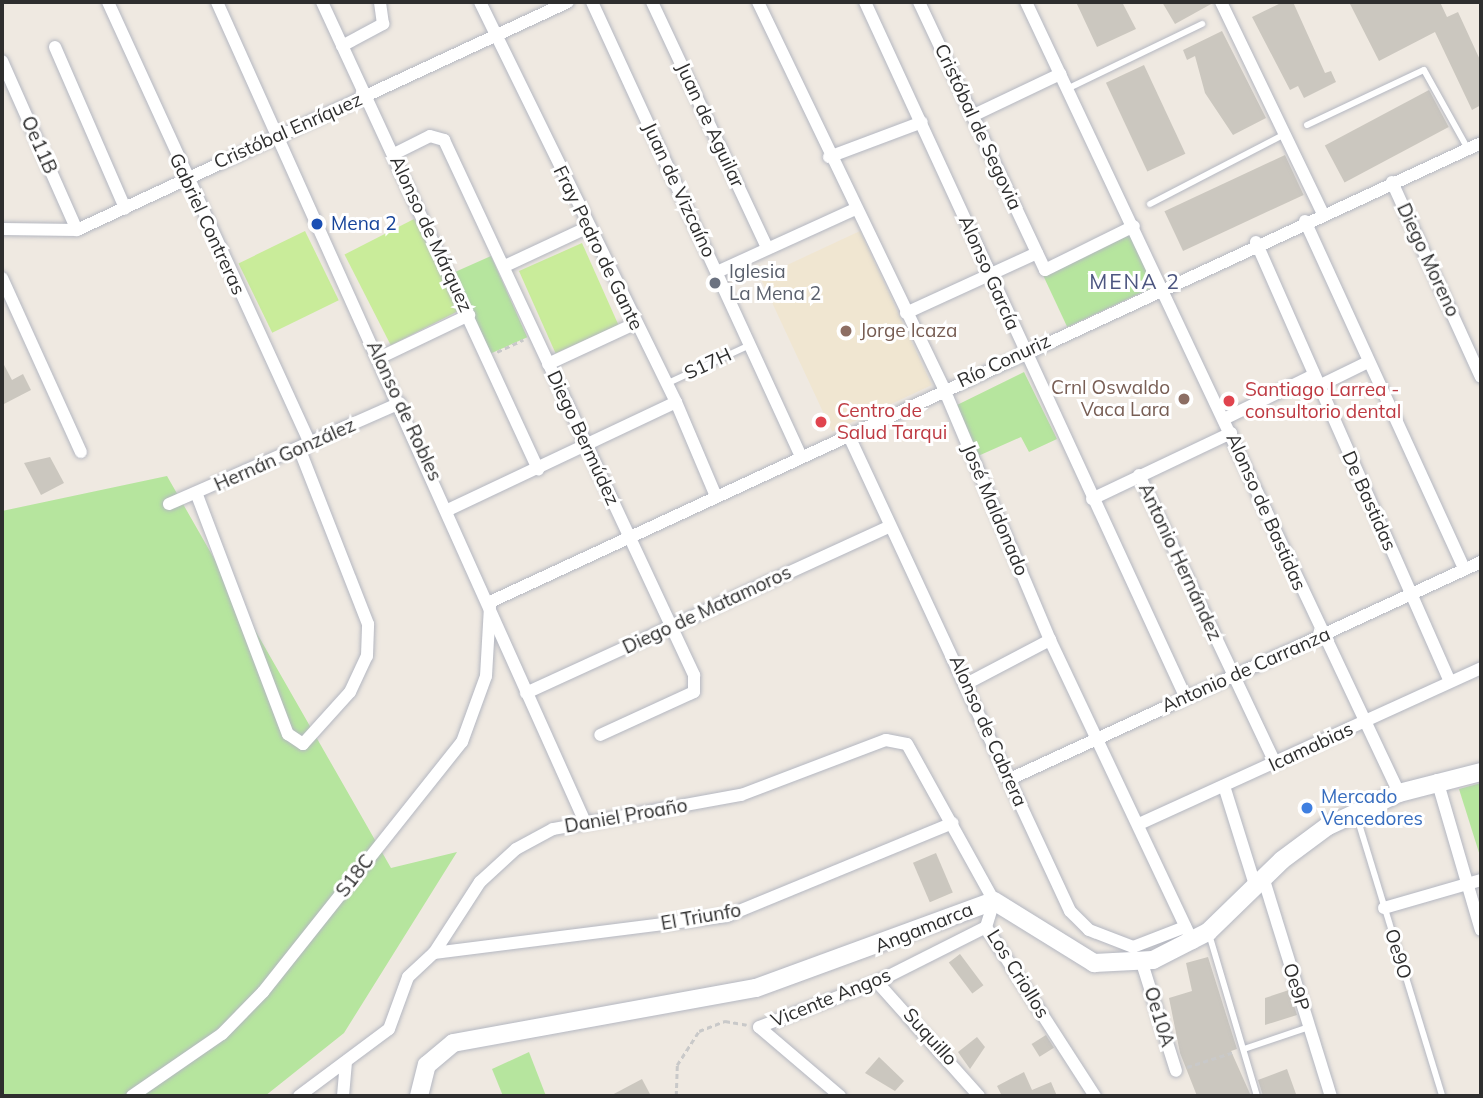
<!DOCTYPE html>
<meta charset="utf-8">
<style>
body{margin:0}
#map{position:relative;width:1483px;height:1098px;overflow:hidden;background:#efe9e1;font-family:Mulish,sans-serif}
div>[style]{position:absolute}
.education>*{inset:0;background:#f0e6d1;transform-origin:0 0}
.green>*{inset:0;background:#b6e59e;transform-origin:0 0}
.pitch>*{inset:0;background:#c9ec9a;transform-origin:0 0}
.building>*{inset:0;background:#cbc7bf;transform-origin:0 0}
.path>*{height:2.5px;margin-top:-1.25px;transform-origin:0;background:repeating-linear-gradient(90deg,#c9c9c9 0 5px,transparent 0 8.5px)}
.roads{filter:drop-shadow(0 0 2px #b4b7c1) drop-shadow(0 0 2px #b4b7c1)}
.lane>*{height:6px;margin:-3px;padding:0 3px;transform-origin:3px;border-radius:3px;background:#fff}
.street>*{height:12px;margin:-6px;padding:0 6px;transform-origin:6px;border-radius:6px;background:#fff}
.secondary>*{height:18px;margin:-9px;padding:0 9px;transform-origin:9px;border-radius:9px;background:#fff}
.dots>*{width:19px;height:19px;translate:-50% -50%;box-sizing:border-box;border:4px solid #fff;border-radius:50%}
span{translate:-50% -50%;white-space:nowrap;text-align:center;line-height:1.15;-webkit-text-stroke:6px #fff;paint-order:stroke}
.street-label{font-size:19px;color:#2e2e2e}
.transit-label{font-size:19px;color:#164399}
.left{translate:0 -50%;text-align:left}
.worship-label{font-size:19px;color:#5b616d}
.education-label{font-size:19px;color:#785e54}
.right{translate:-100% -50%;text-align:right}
.health-label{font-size:19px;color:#be3a42}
.shop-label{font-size:19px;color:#366cbe}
.neighbourhood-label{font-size:21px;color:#4d5680;letter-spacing:2px}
.frame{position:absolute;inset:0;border:4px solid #2e2e2e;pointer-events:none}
</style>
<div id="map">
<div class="education">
<div style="left:860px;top:231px;width:170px;height:110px;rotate:65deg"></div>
</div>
<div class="green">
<div style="left:1132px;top:234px;width:57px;height:98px;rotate:65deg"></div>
<div style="left:491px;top:256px;width:89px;height:40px;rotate:66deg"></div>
<div style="clip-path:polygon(1024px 372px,1057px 439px,1029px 452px,1021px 437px,978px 456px,957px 405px)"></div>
<div style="clip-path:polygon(167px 476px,391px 868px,457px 852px,344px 1033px,265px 1096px,2px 1096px,2px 511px)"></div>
<div style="clip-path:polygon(1481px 783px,1481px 859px,1459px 789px)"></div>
<div style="clip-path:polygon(529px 1052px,546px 1096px,503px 1096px,492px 1069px)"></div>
</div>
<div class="pitch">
<div style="left:414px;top:219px;width:102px;height:78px;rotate:63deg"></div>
<div style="left:305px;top:231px;width:77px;height:74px;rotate:64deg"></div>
<div style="left:582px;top:243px;width:90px;height:69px;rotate:66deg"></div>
</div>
<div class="building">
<div style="clip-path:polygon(1076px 2px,1122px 2px,1136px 29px,1097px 47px)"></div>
<div style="clip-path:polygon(1162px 2px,1212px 2px,1213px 3px,1175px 24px)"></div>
<div style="clip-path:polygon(1283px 2px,1293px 2px,1325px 73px,1331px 71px,1336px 82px,1304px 98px,1298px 86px,1290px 90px,1252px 17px)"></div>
<div style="clip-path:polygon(1349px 2px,1440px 2px,1447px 17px,1458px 12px,1481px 62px,1481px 105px,1472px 110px,1435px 32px,1379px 61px)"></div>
<div style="clip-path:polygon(1222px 31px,1266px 118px,1233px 135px,1205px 93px,1195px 56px,1187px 60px,1183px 50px)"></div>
<div style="left:1144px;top:65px;width:98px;height:42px;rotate:65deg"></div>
<div style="left:1429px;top:90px;width:42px;height:118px;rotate:62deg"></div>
<div style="left:1285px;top:155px;width:44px;height:133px;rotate:65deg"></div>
<div style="clip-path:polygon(2px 361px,12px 380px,23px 374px,31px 390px,2px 405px)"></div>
<div style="clip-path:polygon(50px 457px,64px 483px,41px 495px,24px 463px)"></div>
<div style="left:936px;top:853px;width:43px;height:25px;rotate:67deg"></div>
<div style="left:960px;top:954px;width:39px;height:14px;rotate:53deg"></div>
<div style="clip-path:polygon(1208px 957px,1237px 1049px,1231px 1051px,1251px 1096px,1197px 1096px,1180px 1053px,1169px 998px,1192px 991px,1186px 963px)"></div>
<div style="clip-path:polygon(1289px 990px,1297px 1015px,1265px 1025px,1265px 998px)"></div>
<div style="left:1046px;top:1035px;width:15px;height:17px;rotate:58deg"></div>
<div style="clip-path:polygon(977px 1037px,985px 1047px,970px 1069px,958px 1052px)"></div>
<div style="clip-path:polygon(879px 1057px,904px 1081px,895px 1091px,865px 1073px)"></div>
<div style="clip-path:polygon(1287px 1069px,1296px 1094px,1263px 1096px,1258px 1080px)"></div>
<div style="clip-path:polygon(1024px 1072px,1032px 1090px,1051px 1082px,1057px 1096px,1002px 1096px,997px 1086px)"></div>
<div style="clip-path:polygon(642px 1079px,651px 1096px,610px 1096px)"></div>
</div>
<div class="path">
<div style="left:497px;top:352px;width:29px;rotate:-25deg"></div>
<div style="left:1187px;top:1067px;width:49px;rotate:-17.7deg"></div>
<div style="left:676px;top:1096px;width:31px;rotate:-88deg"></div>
<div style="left:677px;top:1065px;width:40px;rotate:-57.1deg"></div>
<div style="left:699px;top:1031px;width:28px;rotate:-21deg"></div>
<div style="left:725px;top:1021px;width:22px;rotate:10deg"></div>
</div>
<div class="roads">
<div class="lane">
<div style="left:1067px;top:89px;width:150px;rotate:-25.7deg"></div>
<div style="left:1307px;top:125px;width:129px;rotate:-25.2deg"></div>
<div style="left:1424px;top:70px;width:90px;rotate:60.9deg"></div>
<div style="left:1150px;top:204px;width:152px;rotate:-27.4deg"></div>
<div style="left:666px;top:384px;width:93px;rotate:-24.9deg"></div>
<div style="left:1356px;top:814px;width:295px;rotate:73deg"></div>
<div style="left:1209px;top:934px;width:169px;rotate:73.5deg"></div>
<div style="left:1244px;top:1049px;width:69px;rotate:-18.7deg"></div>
</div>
<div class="street">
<div style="left:108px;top:2px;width:486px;rotate:65.4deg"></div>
<div style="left:217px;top:2px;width:899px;rotate:65.83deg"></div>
<div style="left:322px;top:2px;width:515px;rotate:65.18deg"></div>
<div style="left:480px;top:2px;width:445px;rotate:63.9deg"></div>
<div style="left:676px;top:402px;width:100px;rotate:67deg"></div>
<div style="left:592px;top:2px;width:498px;rotate:65.3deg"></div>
<div style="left:652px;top:2px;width:271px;rotate:64.9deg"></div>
<div style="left:758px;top:2px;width:429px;rotate:64.3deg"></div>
<div style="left:944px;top:389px;width:272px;rotate:67.1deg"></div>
<div style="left:1050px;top:640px;width:335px;rotate:64.7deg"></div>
<div style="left:865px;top:2px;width:764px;rotate:65.25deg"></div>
<div style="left:919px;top:2px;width:296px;rotate:64.8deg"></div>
<div style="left:1045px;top:270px;width:99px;rotate:-26.3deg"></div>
<div style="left:1026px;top:2px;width:875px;rotate:64.75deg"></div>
<div style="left:1221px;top:2px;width:233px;rotate:64.3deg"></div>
<div style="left:342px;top:46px;width:47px;rotate:-28.2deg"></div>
<div style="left:383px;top:24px;width:22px;rotate:-98deg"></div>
<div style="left:55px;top:47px;width:176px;rotate:66.5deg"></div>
<div style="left:2px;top:61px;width:185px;rotate:66.1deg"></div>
<div style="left:972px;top:116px;width:98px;rotate:-25.5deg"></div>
<div style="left:394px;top:154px;width:40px;rotate:-26.6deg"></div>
<div style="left:430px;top:136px;width:15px;rotate:16deg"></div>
<div style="left:444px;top:140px;width:591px;rotate:64.95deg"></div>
<div style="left:694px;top:675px;width:17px;rotate:90deg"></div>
<div style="left:694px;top:692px;width:103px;rotate:155.4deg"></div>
<div style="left:829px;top:157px;width:99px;rotate:-20.6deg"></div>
<div style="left:1392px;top:182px;width:214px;rotate:65.5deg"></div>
<div style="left:1305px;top:221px;width:383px;rotate:65.4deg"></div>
<div style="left:2px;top:229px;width:75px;rotate:0.8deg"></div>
<div style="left:77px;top:230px;width:541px;rotate:-24.91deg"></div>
<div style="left:1256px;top:242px;width:480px;rotate:66.2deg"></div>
<div style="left:505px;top:266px;width:89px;rotate:-25.1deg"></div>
<div style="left:717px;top:272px;width:152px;rotate:-24.5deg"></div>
<div style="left:2px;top:278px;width:191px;rotate:65.6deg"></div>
<div style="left:906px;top:313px;width:144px;rotate:-24.6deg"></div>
<div style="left:379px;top:358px;width:100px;rotate:-25.5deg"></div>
<div style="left:548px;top:364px;width:95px;rotate:-24.9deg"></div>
<div style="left:1319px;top:386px;width:52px;rotate:-26.1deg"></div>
<div style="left:1224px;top:419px;width:100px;rotate:-26.1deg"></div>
<div style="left:848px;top:434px;width:526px;rotate:65.04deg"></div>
<div style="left:1070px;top:911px;width:27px;rotate:45deg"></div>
<div style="left:1089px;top:930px;width:47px;rotate:21.1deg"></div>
<div style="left:1133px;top:947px;width:56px;rotate:-21deg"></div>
<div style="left:1139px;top:475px;width:318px;rotate:64.7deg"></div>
<div style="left:197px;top:495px;width:256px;rotate:69.2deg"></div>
<div style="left:288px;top:734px;width:18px;rotate:34deg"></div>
<div style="left:303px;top:744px;width:70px;rotate:-47.9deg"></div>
<div style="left:350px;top:692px;width:40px;rotate:-65deg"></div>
<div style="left:367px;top:656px;width:32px;rotate:-88deg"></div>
<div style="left:368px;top:624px;width:189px;rotate:-111.4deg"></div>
<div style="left:1092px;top:499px;width:154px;rotate:-25.4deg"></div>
<div style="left:169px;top:504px;width:252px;rotate:-23.6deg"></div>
<div style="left:450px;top:509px;width:250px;rotate:-25.3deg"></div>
<div style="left:490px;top:602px;width:1092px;rotate:-24.85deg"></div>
<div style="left:968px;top:683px;width:93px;rotate:-27.7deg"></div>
<div style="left:526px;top:693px;width:398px;rotate:-24.6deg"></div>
<div style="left:1010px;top:779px;width:519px;rotate:-24.74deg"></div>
<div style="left:1437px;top:780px;width:156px;rotate:73.7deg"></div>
<div style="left:1224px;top:786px;width:104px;rotate:72.6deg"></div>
<div style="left:1139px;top:824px;width:376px;rotate:-24.5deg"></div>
<div style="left:1263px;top:877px;width:229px;rotate:72.8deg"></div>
<div style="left:1384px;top:908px;width:101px;rotate:-16.1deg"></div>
<div style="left:434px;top:953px;width:295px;rotate:-7.2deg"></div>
<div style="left:727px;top:916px;width:244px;rotate:-22.4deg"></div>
<div style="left:1142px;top:963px;width:113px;rotate:72.5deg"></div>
<div style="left:877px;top:982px;width:153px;rotate:48.2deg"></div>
<div style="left:132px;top:1096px;width:109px;rotate:-34.6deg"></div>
<div style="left:222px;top:1034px;width:59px;rotate:-45.7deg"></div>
<div style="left:263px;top:992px;width:320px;rotate:-51.5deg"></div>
<div style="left:462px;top:742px;width:70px;rotate:-70deg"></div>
<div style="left:486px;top:676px;width:70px;rotate:-86.7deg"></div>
<div style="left:299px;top:1096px;width:112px;rotate:-36.7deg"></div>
<div style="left:389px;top:1029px;width:55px;rotate:-69.9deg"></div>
<div style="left:408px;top:977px;width:35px;rotate:-43deg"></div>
<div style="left:434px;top:953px;width:85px;rotate:-57.1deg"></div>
<div style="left:480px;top:882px;width:49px;rotate:-42.5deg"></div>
<div style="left:516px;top:849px;width:42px;rotate:-28.4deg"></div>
<div style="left:553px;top:829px;width:191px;rotate:-10.3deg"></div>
<div style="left:741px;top:795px;width:155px;rotate:-20.8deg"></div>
<div style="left:886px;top:740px;width:21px;rotate:11deg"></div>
<div style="left:907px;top:744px;width:179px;rotate:61deg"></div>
<div style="left:994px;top:901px;width:27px;rotate:107deg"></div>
<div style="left:986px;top:927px;width:201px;rotate:57.2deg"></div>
<div style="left:343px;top:1096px;width:33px;rotate:-85deg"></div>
<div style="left:840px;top:1096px;width:106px;rotate:-139.6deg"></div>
<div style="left:759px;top:1027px;width:126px;rotate:-20.9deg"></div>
<div style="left:877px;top:982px;width:122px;rotate:-26.8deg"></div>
</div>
<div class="secondary">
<div style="left:419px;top:1096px;width:32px;rotate:-76deg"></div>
<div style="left:427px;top:1065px;width:34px;rotate:-40deg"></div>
<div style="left:453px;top:1043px;width:308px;rotate:-10.3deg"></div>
<div style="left:756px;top:988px;width:253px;rotate:-20.1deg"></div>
<div style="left:994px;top:901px;width:118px;rotate:31.8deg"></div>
<div style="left:1094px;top:963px;width:59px;rotate:-2.9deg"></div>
<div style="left:1153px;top:960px;width:62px;rotate:-27deg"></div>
<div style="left:1208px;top:932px;width:103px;rotate:-44.2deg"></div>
<div style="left:1282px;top:860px;width:57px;rotate:-36.5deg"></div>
<div style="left:1328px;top:826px;width:78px;rotate:-24.9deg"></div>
<div style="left:1399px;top:793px;width:85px;rotate:-14.4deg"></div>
</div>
</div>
<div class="dots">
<div style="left:317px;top:224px;background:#1a4fb4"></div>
<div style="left:715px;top:283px;background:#6b7280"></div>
<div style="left:846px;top:331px;background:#8d6e63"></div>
<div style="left:1184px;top:399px;background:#8d6e63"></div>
<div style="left:1229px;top:401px;background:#e0444e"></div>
<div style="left:821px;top:422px;background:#e0444e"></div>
<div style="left:1307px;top:808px;background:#3f7fe0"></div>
</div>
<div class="street-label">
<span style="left:710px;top:125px;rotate:65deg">Juan de Aguilar</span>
<span style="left:978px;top:127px;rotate:65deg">Cristóbal de Segovia</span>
<span style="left:288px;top:131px;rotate:-24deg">Cristóbal Enríquez</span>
<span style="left:39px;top:145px;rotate:66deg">Oe11B</span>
<span style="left:679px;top:190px;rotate:65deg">Juan de Vizcaíno</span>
<span style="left:207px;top:224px;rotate:65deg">Gabriel Contreras</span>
<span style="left:431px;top:234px;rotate:65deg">Alonso de Márquez</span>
<span style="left:598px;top:248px;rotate:64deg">Fray Pedro de Gante</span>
<span style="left:1428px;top:260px;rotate:65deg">Diego Moreno</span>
<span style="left:989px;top:273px;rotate:66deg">Alonso García</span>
<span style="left:1004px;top:361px;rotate:-25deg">Río Conuriz</span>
<span style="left:708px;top:364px;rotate:-25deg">S17H</span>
<span style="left:404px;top:411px;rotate:65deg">Alonso de Robles</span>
<span style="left:583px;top:438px;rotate:65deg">Diego Bermúdez</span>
<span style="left:285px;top:455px;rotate:-24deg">Hernán González</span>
<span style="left:1369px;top:501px;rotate:66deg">De Bastidas</span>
<span style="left:995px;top:510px;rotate:67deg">José Maldonado</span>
<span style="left:1266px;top:512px;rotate:66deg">Alonso de Bastidas</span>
<span style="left:1180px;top:562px;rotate:65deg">Antonio Hernández</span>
<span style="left:707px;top:610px;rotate:-25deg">Diego de Matamoros</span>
<span style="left:1246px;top:670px;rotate:-24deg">Antonio de Carranza</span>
<span style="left:988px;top:731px;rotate:66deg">Alonso de Cabrera</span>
<span style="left:1311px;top:747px;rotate:-25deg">Icamabias</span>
<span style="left:626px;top:816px;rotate:-10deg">Daniel Proaño</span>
<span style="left:355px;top:876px;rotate:-52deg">S18C</span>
<span style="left:701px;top:917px;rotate:-10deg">El Triunfo</span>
<span style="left:924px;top:928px;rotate:-22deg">Angamarca</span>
<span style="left:1398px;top:954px;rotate:73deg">Oe9O</span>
<span style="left:1018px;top:974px;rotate:58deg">Los Criollos</span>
<span style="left:1296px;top:987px;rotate:73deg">Oe9P</span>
<span style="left:831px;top:998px;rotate:-22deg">Vicente Angos</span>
<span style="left:1159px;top:1017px;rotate:73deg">Oe10A</span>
<span style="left:930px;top:1037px;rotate:48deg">Suquillo</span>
</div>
<div class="transit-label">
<span class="left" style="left:331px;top:224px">Mena 2</span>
</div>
<div class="worship-label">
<span class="left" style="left:729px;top:283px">Iglesia<br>La Mena 2</span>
</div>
<div class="education-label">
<span class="left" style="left:860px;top:331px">Jorge Icaza</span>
<span class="right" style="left:1170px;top:399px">Crnl Oswaldo<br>Vaca Lara</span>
</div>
<div class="health-label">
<span class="left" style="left:1245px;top:401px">Santiago Larrea -<br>consultorio dental</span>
<span class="left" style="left:837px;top:422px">Centro de<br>Salud Tarqui</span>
</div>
<div class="shop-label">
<span class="left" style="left:1321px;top:808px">Mercado<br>Vencedores</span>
</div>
<div class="neighbourhood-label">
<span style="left:1135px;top:281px">MENA 2</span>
</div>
<div class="frame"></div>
</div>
